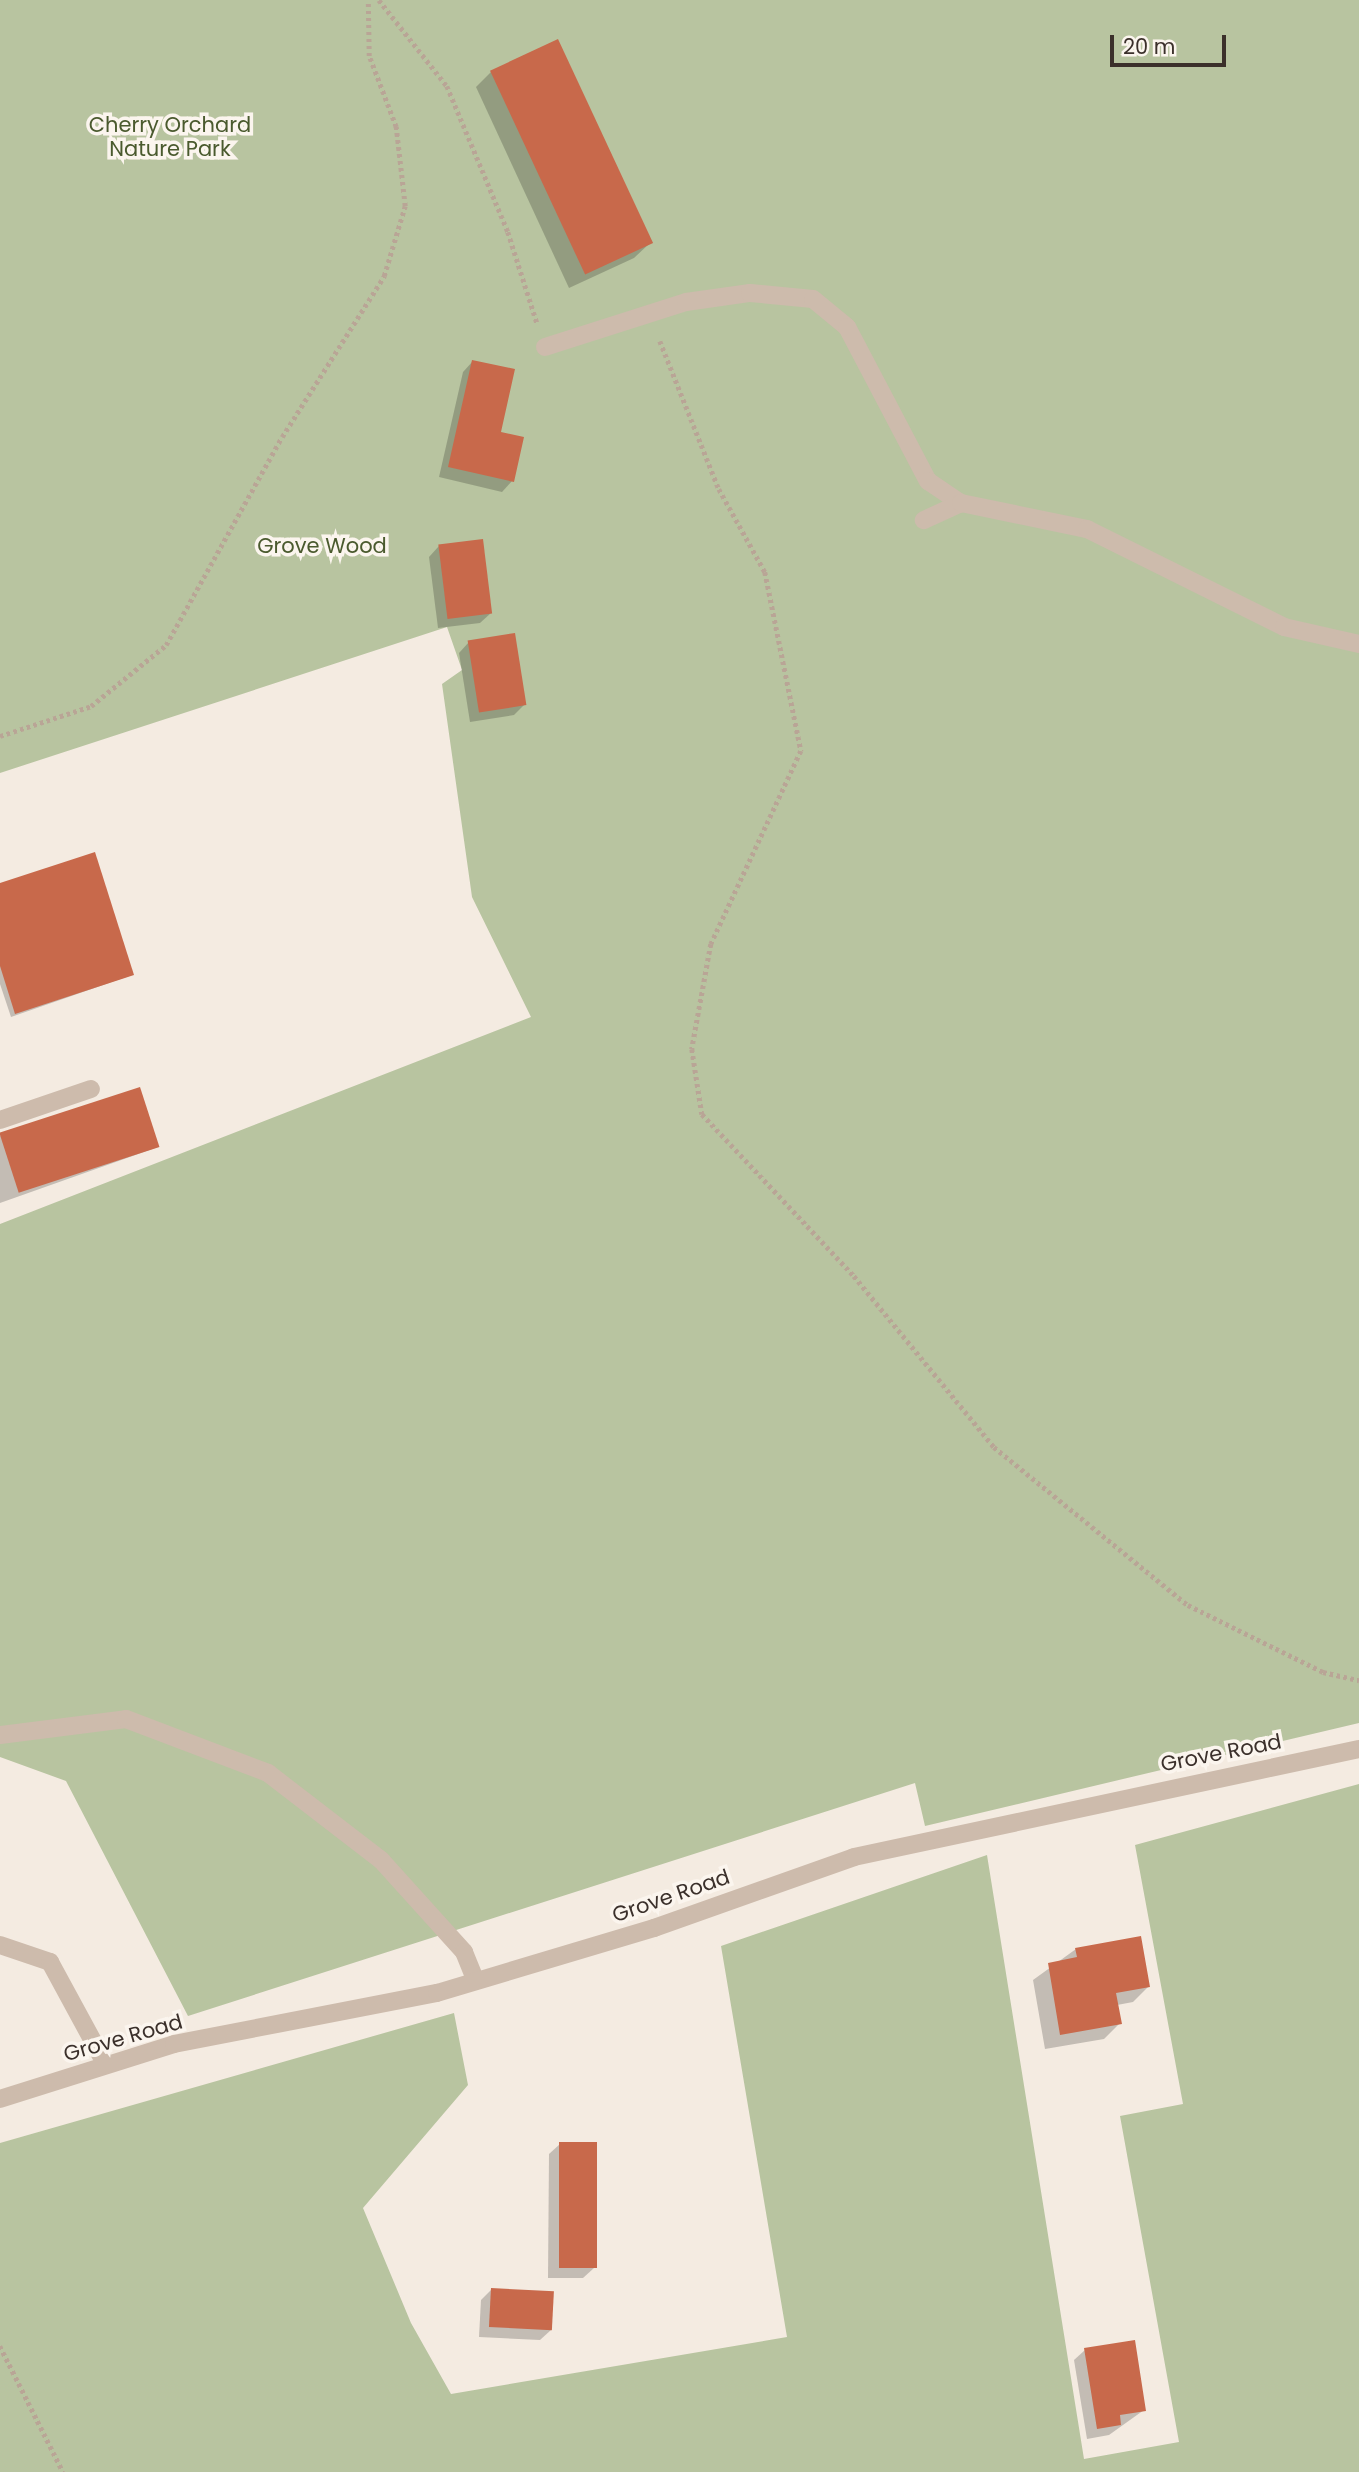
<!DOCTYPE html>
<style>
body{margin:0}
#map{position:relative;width:1359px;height:2472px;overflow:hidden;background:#f4ebe1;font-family:Poppins,sans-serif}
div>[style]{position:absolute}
.green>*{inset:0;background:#b8c4a0}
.shadow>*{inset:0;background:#0003}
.building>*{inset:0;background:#c8694b;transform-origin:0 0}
.path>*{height:4.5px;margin-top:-2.25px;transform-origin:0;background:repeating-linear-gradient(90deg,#b9a596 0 3.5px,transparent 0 7px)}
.service>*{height:18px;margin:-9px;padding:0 9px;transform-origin:9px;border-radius:9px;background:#cdbbac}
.minor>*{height:18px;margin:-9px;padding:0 9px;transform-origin:9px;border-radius:9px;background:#cdbbac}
span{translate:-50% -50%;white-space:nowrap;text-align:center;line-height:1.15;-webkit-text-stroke:7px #fbf5ee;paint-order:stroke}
.park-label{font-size:21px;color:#4a5a2e}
.street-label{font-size:21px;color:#3b302b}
.scale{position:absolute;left:1110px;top:35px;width:116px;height:32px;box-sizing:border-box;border:4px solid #3b302b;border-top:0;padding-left:9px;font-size:21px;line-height:24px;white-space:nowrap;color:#3b302b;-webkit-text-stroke:5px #fbf5ee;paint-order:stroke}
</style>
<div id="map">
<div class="green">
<div style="clip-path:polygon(0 0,1359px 0,1359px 1723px,925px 1826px,915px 1783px,188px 2016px,66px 1781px,0 1757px,0 1224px,531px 1017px,472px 897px,442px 684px,462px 670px,447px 627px,0 773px)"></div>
<div style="clip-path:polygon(1359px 1784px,1359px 2472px,0 2472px,0 2143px,454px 2013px,468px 2085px,363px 2208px,411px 2323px,451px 2394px,787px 2337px,721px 1946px,987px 1855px,1084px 2459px,1179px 2442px,1120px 2116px,1183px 2104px,1135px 1845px)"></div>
</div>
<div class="shadow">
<div style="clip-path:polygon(491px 72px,650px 243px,634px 258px,569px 288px,476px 87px)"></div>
<div style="clip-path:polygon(473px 361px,512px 481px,502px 492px,439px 477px,463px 372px)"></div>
<div style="clip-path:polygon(439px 546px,491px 613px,480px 623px,438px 628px,429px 557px)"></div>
<div style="clip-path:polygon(469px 642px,525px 704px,514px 715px,470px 722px,459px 653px)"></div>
<div style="clip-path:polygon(0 884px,132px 975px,11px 1017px,0 984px)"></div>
<div style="clip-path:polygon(0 1136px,158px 1147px,0 1203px)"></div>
<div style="clip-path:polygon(1076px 1949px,1149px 1986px,1133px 2002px,1117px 2005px,1120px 2023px,1104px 2039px,1045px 2049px,1033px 1980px)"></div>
<div style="clip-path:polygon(560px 2144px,594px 2268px,583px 2278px,548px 2278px,549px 2154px)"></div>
<div style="clip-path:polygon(492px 2289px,551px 2330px,540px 2340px,479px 2337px,481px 2300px)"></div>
<div style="clip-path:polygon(1085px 2350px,1144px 2410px,1109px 2435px,1087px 2439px,1074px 2360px)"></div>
</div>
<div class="building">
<div style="left:558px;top:39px;width:225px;height:75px;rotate:65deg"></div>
<div style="clip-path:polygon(472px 360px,515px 369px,501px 432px,524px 437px,514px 482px,448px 467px)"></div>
<div style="left:483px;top:539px;width:75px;height:45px;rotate:83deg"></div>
<div style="left:515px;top:633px;width:73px;height:48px;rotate:81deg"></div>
<div style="clip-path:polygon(95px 852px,134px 975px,15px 1014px,0 966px,0 883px)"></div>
<div style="left:140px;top:1087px;width:63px;height:148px;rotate:72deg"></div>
<div style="clip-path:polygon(1141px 1936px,1150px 1987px,1116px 1993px,1122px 2024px,1060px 2035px,1048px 1963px,1077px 1957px,1075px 1948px)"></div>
<div style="left:559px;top:2142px;width:38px;height:126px"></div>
<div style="left:491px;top:2288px;width:63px;height:39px;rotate:3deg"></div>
<div style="clip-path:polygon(1135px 2340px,1146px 2411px,1120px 2415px,1121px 2425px,1097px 2429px,1084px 2348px)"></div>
</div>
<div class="path">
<div style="left:379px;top:0;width:110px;rotate:51.7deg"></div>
<div style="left:447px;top:86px;width:158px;rotate:67.3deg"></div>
<div style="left:508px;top:232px;width:96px;rotate:72.3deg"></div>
<div style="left:660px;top:341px;width:159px;rotate:68.3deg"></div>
<div style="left:719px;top:489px;width:95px;rotate:61deg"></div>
<div style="left:765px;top:572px;width:183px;rotate:78.6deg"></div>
<div style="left:801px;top:751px;width:213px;rotate:115deg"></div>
<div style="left:711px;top:944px;width:107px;rotate:100.3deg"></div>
<div style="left:692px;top:1049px;width:66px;rotate:81.3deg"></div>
<div style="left:702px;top:1114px;width:222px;rotate:46.8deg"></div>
<div style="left:854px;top:1276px;width:221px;rotate:50.7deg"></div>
<div style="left:994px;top:1447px;width:250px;rotate:39.2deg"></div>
<div style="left:1188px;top:1605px;width:151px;rotate:26.4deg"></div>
<div style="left:1323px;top:1672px;width:37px;rotate:13deg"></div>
<div style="left:0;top:736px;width:96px;rotate:-18.2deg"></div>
<div style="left:91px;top:706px;width:97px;rotate:-39.1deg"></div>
<div style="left:166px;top:645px;width:238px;rotate:-60.9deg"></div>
<div style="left:282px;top:437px;width:191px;rotate:-57.6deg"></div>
<div style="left:384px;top:276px;width:73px;rotate:-73.3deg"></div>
<div style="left:405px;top:206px;width:80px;rotate:-96.5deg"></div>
<div style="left:396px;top:127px;width:76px;rotate:-110.8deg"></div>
<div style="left:369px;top:56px;width:56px;rotate:-91deg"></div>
<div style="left:0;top:2346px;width:141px;rotate:63.4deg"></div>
</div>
<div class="service">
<div style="left:545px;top:347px;width:148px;rotate:-17.7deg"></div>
<div style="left:686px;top:302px;width:65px;rotate:-8deg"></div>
<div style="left:750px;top:293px;width:63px;rotate:5.4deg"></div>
<div style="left:813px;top:299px;width:44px;rotate:39.5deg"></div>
<div style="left:847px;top:327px;width:174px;rotate:62.3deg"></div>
<div style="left:928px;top:481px;width:40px;rotate:34deg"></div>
<div style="left:961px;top:503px;width:41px;rotate:155.3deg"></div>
<div style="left:961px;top:503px;width:129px;rotate:11.7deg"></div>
<div style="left:1087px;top:529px;width:220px;rotate:26.4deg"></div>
<div style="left:1284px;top:627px;width:77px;rotate:12.8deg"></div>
<div style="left:0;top:1120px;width:96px;rotate:-18.8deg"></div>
<div style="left:0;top:1735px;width:127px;rotate:-7.2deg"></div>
<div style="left:126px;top:1719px;width:152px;rotate:20.8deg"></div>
<div style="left:268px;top:1773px;width:143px;rotate:37.6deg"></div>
<div style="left:381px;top:1860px;width:124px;rotate:47.9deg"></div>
<div style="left:464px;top:1952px;width:31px;rotate:68deg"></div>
<div style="left:0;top:1945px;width:53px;rotate:18.8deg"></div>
<div style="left:50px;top:1962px;width:117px;rotate:61.5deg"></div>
</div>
<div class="minor">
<div style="left:0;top:2099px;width:182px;rotate:-17.5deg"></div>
<div style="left:174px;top:2044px;width:268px;rotate:-11deg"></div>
<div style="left:437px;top:1993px;width:227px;rotate:-16.7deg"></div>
<div style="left:654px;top:1928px;width:212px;rotate:-19.5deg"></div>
<div style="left:854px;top:1857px;width:516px;rotate:-12.07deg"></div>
</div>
<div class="park-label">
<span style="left:170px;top:137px">Cherry Orchard<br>Nature Park</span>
<span style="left:322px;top:546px">Grove Wood</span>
</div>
<div class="street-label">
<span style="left:1221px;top:1753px;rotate:-11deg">Grove Road</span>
<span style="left:671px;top:1896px;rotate:-19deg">Grove Road</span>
<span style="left:123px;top:2038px;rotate:-16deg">Grove Road</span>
</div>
<div class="scale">20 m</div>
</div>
